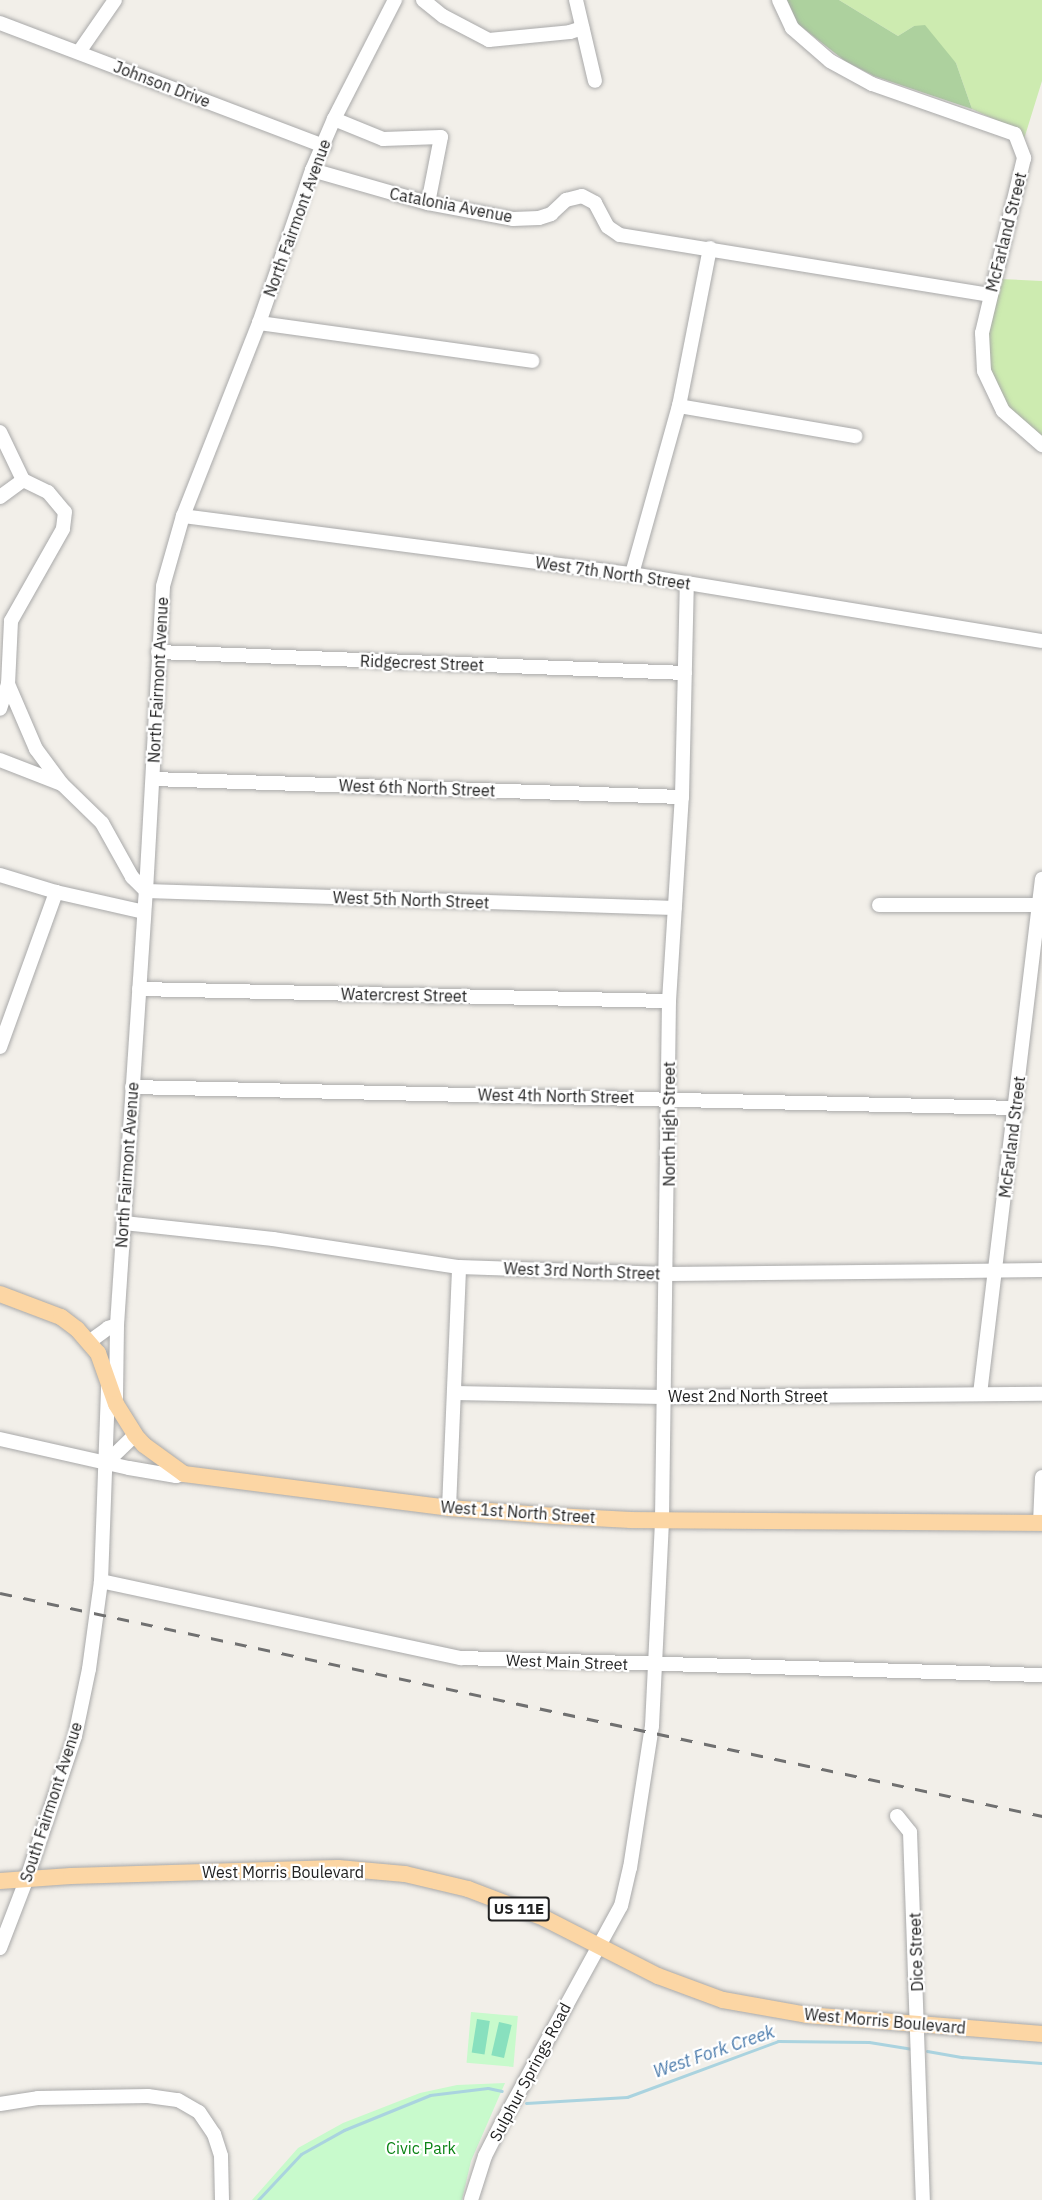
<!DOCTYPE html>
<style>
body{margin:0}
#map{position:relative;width:1042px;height:2200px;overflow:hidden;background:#f2efe9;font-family:"IBM Plex Sans",sans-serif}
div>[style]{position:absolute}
.grass>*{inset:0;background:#cdebb0}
.forest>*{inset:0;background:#add19e}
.park>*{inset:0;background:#c8facc;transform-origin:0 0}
.pitch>*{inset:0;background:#88e0be;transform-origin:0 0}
.stream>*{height:3px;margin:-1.5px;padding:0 1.5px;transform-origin:1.5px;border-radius:1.5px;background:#aad3df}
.roads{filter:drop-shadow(0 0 2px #a9a9a9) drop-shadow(0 0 2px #a9a9a9)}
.minor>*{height:14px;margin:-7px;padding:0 7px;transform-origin:7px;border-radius:7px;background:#fff}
.major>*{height:16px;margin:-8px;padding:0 8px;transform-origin:8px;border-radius:8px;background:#fcd6a4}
.rail>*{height:3px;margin-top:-1.5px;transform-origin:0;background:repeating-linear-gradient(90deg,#707070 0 12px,transparent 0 24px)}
span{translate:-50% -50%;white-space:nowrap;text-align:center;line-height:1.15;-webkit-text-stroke:4.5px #fff;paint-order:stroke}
.shield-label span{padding:2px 4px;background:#fff;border:2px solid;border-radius:4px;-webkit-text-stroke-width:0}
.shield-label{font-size:15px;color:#222;font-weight:700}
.street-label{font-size:16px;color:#222}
.park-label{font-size:16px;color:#0c8416}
.water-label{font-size:18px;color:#4a7aab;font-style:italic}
</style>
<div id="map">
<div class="grass">
<div style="clip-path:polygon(839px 0,1042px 0,1042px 81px,1024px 139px,1009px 126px,972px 109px,956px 63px,914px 26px,898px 36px)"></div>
<div style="clip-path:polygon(1000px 279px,1042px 281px,1042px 438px,1013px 412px,1001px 397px,989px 371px,986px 350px,989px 328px)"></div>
</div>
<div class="forest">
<div style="clip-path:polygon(787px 0,839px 0,898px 36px,914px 26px,925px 25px,956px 63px,972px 109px,874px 76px,845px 61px,798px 24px)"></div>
</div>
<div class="park">
<div style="left:471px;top:2012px;width:47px;height:51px;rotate:5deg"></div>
<div style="clip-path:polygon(505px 2083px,471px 2161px,462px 2200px,252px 2200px,298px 2148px,343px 2123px,420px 2093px,457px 2085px)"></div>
</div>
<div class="pitch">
<div style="left:477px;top:2019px;width:13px;height:34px;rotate:9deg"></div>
<div style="left:499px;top:2022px;width:13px;height:34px;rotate:13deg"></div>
</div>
<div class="stream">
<div style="left:927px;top:2051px;width:36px;rotate:10deg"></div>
<div style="left:962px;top:2057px;width:80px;rotate:4.3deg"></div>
<div style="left:526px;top:2103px;width:101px;rotate:-3.4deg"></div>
<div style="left:627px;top:2097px;width:161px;rotate:-20.3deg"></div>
<div style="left:778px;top:2041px;width:91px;rotate:0.6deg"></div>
<div style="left:869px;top:2042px;width:44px;rotate:9.2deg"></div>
<div style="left:258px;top:2200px;width:63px;rotate:-46.9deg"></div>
<div style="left:301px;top:2154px;width:49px;rotate:-29.2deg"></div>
<div style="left:344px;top:2130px;width:93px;rotate:-22.1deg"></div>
<div style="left:430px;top:2095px;width:58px;rotate:-6.9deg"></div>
<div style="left:488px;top:2088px;width:14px;rotate:12deg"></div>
</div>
<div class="roads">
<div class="minor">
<div style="left:423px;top:0;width:26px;rotate:39deg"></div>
<div style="left:443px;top:16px;width:52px;rotate:27.6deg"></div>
<div style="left:489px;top:40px;width:81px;rotate:-5.6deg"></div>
<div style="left:570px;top:32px;width:13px;rotate:-18deg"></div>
<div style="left:576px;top:0;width:83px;rotate:76.8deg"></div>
<div style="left:779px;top:0;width:31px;rotate:65deg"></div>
<div style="left:792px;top:28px;width:50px;rotate:41deg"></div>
<div style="left:830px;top:61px;width:48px;rotate:28.7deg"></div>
<div style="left:872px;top:84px;width:151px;rotate:19.3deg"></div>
<div style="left:1015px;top:134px;width:26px;rotate:69deg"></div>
<div style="left:1024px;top:158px;width:180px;rotate:103.5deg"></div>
<div style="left:982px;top:333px;width:38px;rotate:87deg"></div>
<div style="left:984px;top:371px;width:44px;rotate:64.6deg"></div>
<div style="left:1003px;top:411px;width:52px;rotate:41.1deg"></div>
<div style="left:0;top:23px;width:347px;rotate:20.8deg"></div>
<div style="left:79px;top:52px;width:63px;rotate:-55.3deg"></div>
<div style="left:334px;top:119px;width:53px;rotate:22.2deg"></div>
<div style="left:383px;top:139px;width:58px;rotate:-2deg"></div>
<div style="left:441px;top:137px;width:67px;rotate:101.1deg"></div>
<div style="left:312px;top:170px;width:121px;rotate:15.9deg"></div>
<div style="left:428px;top:203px;width:86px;rotate:10.7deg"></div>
<div style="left:513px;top:219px;width:26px;rotate:-2deg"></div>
<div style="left:539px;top:218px;width:13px;rotate:-18deg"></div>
<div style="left:551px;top:214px;width:21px;rotate:-43deg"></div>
<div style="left:566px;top:200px;width:16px;rotate:-14deg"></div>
<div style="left:582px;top:196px;width:15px;rotate:28deg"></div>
<div style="left:595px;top:203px;width:27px;rotate:62deg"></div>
<div style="left:608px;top:227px;width:14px;rotate:34deg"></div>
<div style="left:620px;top:235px;width:375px;rotate:9.2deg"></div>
<div style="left:259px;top:323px;width:276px;rotate:7.9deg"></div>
<div style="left:679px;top:406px;width:179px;rotate:9.7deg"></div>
<div style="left:0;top:432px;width:53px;rotate:64.4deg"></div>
<div style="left:23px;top:480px;width:28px;rotate:26deg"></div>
<div style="left:48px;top:492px;width:26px;rotate:50deg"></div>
<div style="left:65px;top:512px;width:17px;rotate:97deg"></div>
<div style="left:63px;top:529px;width:106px;rotate:119.5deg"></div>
<div style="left:11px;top:621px;width:63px;rotate:92.7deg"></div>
<div style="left:8px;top:684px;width:26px;rotate:108deg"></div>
<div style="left:0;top:497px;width:29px;rotate:-36deg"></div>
<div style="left:183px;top:516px;width:453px;rotate:7.4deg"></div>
<div style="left:632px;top:574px;width:415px;rotate:9.3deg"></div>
<div style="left:632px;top:574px;width:174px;rotate:-74.4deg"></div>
<div style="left:679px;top:406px;width:161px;rotate:-78.9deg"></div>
<div style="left:158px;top:652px;width:527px;rotate:2.28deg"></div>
<div style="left:8px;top:684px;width:71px;rotate:66.7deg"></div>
<div style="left:36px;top:749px;width:44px;rotate:53.4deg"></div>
<div style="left:0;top:760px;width:66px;rotate:21.2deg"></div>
<div style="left:62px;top:784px;width:56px;rotate:44.3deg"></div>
<div style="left:102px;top:823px;width:62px;rotate:60.9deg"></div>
<div style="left:132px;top:877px;width:20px;rotate:45deg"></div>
<div style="left:153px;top:779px;width:529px;rotate:1.95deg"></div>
<div style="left:0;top:875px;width:59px;rotate:16.9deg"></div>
<div style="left:56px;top:892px;width:90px;rotate:12.8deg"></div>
<div style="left:146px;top:891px;width:529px;rotate:1.84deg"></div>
<div style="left:879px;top:905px;width:163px"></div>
<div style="left:139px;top:989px;width:530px;rotate:1.3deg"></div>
<div style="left:0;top:1047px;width:165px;rotate:-70.1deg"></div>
<div style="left:132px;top:1087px;width:885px;rotate:1.36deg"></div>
<div style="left:124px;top:1223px;width:150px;rotate:6.1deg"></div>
<div style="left:273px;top:1239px;width:188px;rotate:8.6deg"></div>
<div style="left:459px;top:1267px;width:208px;rotate:1.9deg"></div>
<div style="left:667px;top:1274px;width:375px;rotate:-0.6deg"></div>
<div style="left:89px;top:1342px;width:24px;rotate:-36deg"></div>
<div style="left:108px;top:1328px;width:9px;rotate:-18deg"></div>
<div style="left:454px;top:1393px;width:209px;rotate:1.1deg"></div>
<div style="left:663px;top:1397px;width:379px;rotate:-0.5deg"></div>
<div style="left:980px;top:1394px;width:519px;rotate:-83.14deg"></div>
<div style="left:116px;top:1397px;width:72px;rotate:-89.2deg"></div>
<div style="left:117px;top:1325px;width:435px;rotate:-86.2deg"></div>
<div style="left:146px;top:891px;width:305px;rotate:-86.8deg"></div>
<div style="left:163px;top:586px;width:73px;rotate:-74.1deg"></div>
<div style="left:183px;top:516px;width:207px;rotate:-68.5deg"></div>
<div style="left:259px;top:323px;width:162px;rotate:-70.9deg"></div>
<div style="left:312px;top:170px;width:56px;rotate:-66.7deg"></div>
<div style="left:334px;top:119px;width:134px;rotate:-62.9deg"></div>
<div style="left:0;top:1439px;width:132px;rotate:12.7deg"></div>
<div style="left:129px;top:1468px;width:48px;rotate:9.7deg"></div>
<div style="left:176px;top:1476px;width:8px;rotate:-14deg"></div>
<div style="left:107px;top:1462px;width:39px;rotate:-44deg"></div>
<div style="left:449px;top:1508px;width:241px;rotate:-87.6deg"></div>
<div style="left:1040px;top:1523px;width:46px;rotate:-87.5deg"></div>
<div style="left:101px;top:1581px;width:368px;rotate:12.1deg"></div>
<div style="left:461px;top:1658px;width:581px;rotate:1.68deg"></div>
<div style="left:897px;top:1816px;width:21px;rotate:51deg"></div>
<div style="left:910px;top:1832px;width:368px;rotate:88deg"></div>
<div style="left:0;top:1948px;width:75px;rotate:-68.9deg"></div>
<div style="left:27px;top:1878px;width:150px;rotate:-71.3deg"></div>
<div style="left:75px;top:1736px;width:68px;rotate:-78.2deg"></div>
<div style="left:89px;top:1669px;width:89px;rotate:-82.2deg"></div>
<div style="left:101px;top:1581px;width:194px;rotate:-87.9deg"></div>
<div style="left:0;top:2104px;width:38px;rotate:-9deg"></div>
<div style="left:38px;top:2098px;width:110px;rotate:-1deg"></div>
<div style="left:148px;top:2096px;width:30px;rotate:8deg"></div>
<div style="left:178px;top:2100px;width:24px;rotate:30deg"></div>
<div style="left:199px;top:2112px;width:27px;rotate:56deg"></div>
<div style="left:214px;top:2134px;width:23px;rotate:72deg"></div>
<div style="left:221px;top:2156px;width:44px;rotate:88.7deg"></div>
<div style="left:471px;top:2200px;width:46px;rotate:-72.3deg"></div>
<div style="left:485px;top:2156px;width:37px;rotate:-63deg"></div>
<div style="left:502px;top:2123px;width:247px;rotate:-61.3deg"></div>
<div style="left:621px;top:1906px;width:39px;rotate:-77deg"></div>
<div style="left:630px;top:1868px;width:144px;rotate:-81.2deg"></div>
<div style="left:652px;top:1726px;width:206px;rotate:-87.2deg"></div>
<div style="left:662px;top:1520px;width:519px;rotate:-89.23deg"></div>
<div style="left:669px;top:1001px;width:204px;rotate:-86.4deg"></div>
<div style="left:682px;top:797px;width:213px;rotate:-88.7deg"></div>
</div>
<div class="major">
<div style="left:0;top:1294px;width:65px;rotate:20.7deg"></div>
<div style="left:61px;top:1317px;width:20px;rotate:37deg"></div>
<div style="left:77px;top:1329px;width:32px;rotate:49deg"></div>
<div style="left:98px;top:1353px;width:54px;rotate:70.6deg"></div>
<div style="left:116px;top:1404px;width:36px;rotate:58deg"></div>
<div style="left:135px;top:1435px;width:13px;rotate:48deg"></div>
<div style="left:144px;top:1445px;width:49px;rotate:35.9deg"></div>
<div style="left:184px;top:1474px;width:267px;rotate:7.3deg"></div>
<div style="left:449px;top:1508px;width:106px;rotate:4.3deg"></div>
<div style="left:555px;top:1516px;width:76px;rotate:3deg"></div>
<div style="left:631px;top:1520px;width:411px;rotate:0.4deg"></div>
<div style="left:0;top:1881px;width:71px;rotate:-4deg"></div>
<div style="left:71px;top:1876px;width:267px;rotate:-1.7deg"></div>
<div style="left:338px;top:1868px;width:67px;rotate:5.1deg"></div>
<div style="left:405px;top:1874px;width:65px;rotate:13.4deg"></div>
<div style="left:468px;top:1889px;width:81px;rotate:20.9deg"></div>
<div style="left:544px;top:1918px;width:128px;rotate:27deg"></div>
<div style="left:658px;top:1976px;width:69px;rotate:20.3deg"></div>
<div style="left:723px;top:2000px;width:85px;rotate:10.1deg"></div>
<div style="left:807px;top:2015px;width:236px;rotate:4.6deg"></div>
</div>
</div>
<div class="rail">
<div style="left:0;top:1593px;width:1066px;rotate:12.08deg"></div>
</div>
<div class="shield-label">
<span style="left:519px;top:1909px">US 11E</span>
</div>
<div class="street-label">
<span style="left:162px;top:84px;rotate:21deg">Johnson Drive</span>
<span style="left:451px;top:205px;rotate:11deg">Catalonia Avenue</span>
<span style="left:297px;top:218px;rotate:-70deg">North Fairmont Avenue</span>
<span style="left:1006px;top:232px;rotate:-76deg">McFarland Street</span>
<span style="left:613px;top:573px;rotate:8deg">West 7th North Street</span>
<span style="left:422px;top:663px;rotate:2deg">Ridgecrest Street</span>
<span style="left:158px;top:680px;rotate:-87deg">North Fairmont Avenue</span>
<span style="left:417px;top:788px;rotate:2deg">West 6th North Street</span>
<span style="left:411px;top:900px;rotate:2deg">West 5th North Street</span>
<span style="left:404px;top:995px;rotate:1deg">Watercrest Street</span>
<span style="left:556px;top:1096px;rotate:1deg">West 4th North Street</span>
<span style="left:669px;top:1124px;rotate:-90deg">North High Street</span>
<span style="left:1012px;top:1137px;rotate:-83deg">McFarland Street</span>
<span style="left:127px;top:1165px;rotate:-86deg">North Fairmont Avenue</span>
<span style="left:582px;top:1271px;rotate:2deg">West 3rd North Street</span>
<span style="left:748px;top:1396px">West 2nd North Street</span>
<span style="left:518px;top:1512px;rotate:4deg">West 1st North Street</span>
<span style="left:567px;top:1662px;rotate:2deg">West Main Street</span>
<span style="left:51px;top:1802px;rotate:-72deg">South Fairmont Avenue</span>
<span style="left:283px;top:1872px">West Morris Boulevard</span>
<span style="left:916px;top:1952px;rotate:-92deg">Dice Street</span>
<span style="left:885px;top:2021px;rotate:5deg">West Morris Boulevard</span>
<span style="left:530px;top:2072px;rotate:-62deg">Sulphur Springs Road</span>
</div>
<div class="park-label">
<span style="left:421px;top:2148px">Civic Park</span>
</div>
<div class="water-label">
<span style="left:714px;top:2052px;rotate:-19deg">West Fork Creek</span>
</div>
</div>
